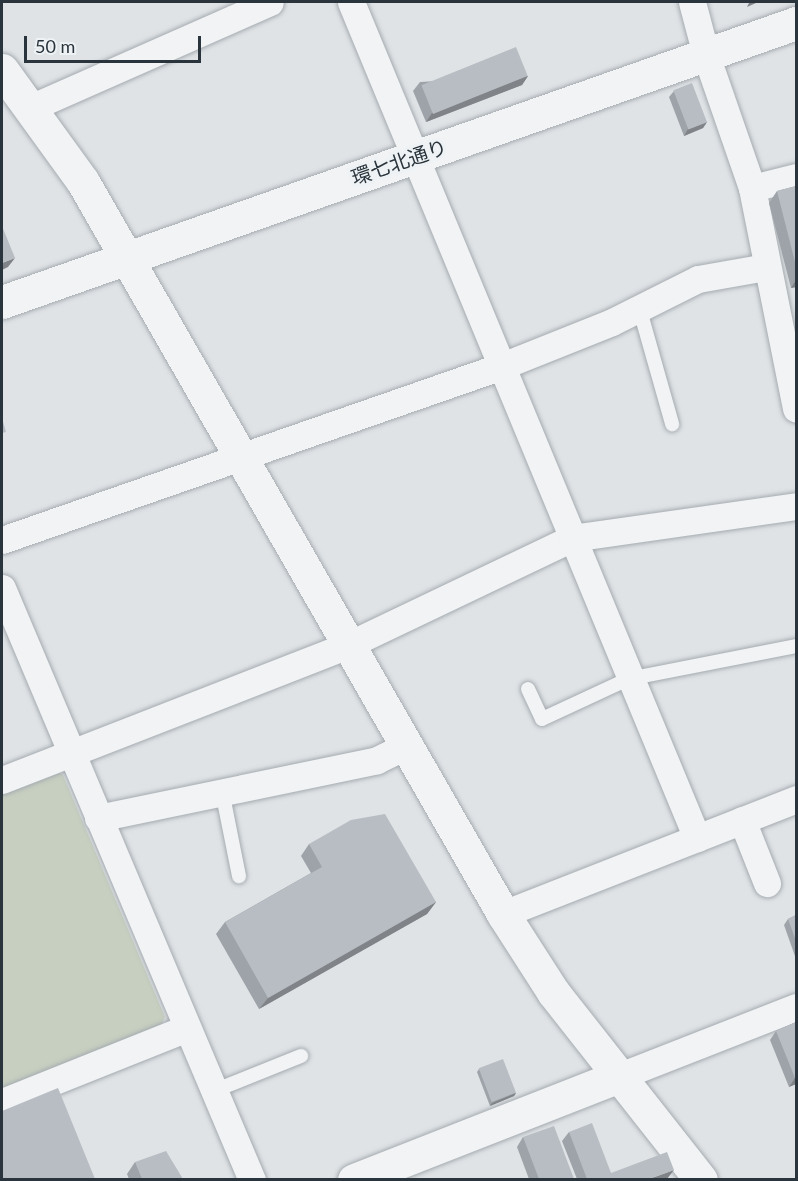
<!DOCTYPE html>
<meta charset="utf-8">
<style>
body{margin:0}
#map{position:relative;width:798px;height:1181px;overflow:hidden;background:#dfe3e6;font-family:Lato,"Noto Sans JP",sans-serif}
div>[style]{position:absolute}
.green>*{inset:0;background:#c7cfc1}
.roads{filter:drop-shadow(0 0 2px #a5abb0) drop-shadow(0 0 2px #a5abb0)}
.service>*{height:14px;margin:-7px;padding:0 7px;transform-origin:7px;border-radius:7px;background:#f1f3f5}
.minor>*{height:27px;margin:-13.5px;padding:0 13.5px;transform-origin:13.5px;border-radius:13.5px;background:#f1f3f5}
.tertiary>*{height:33px;margin:-16.5px;padding:0 16.5px;transform-origin:16.5px;border-radius:16.5px;background:#f1f3f5}
.wall>*{inset:0;background:#9da3a8}
.shaded-wall>*{inset:0;background:#808488}
.building>*{inset:0;background:#b7bdc3;transform-origin:0 0}
span{translate:-50% -50%;white-space:nowrap;text-align:center;line-height:1.15;-webkit-text-stroke:6px #eef2f4;paint-order:stroke}
.street-label{font-size:20px;color:#2a343c}
.frame{position:absolute;inset:0;border:3px solid #2a343c;pointer-events:none}
.scale{position:absolute;left:24px;top:36px;width:177px;height:27px;box-sizing:border-box;border:3px solid #2a343c;border-top:0;padding-left:8px;font-size:18px;line-height:21px;white-space:nowrap;color:#2a343c;-webkit-text-stroke:4px #eef2f4;paint-order:stroke}
</style>
<div id="map">
<div class="green">
<div style="clip-path:polygon(58px 772px,63px 775px,165px 1017px,159px 1030px,2px 1092px,2px 794px)"></div>
</div>
<div class="roads">
<div class="service">
<div style="left:639px;top:307px;width:122px;rotate:74.2deg"></div>
<div style="left:528px;top:689px;width:33px;rotate:65deg"></div>
<div style="left:542px;top:719px;width:95px;rotate:-24.9deg"></div>
<div style="left:628px;top:679px;width:171px;rotate:-11.1deg"></div>
<div style="left:222px;top:791px;width:87px;rotate:78.7deg"></div>
<div style="left:214px;top:1091px;width:94px;rotate:-21.9deg"></div>
</div>
<div class="minor">
<div style="left:351px;top:2px;width:905px;rotate:67.52deg"></div>
<div style="left:692px;top:2px;width:55px;rotate:75.2deg"></div>
<div style="left:706px;top:55px;width:141px;rotate:70.9deg"></div>
<div style="left:752px;top:188px;width:225px;rotate:78.7deg"></div>
<div style="left:30px;top:108px;width:262px;rotate:-23.8deg"></div>
<div style="left:752px;top:188px;width:45px;rotate:-14deg"></div>
<div style="left:2px;top:540px;width:529px;rotate:-19.19deg"></div>
<div style="left:502px;top:366px;width:118px;rotate:-21.8deg"></div>
<div style="left:612px;top:322px;width:96px;rotate:-26.6deg"></div>
<div style="left:698px;top:279px;width:69px;rotate:-10deg"></div>
<div style="left:2px;top:588px;width:643px;rotate:67.11deg"></div>
<div style="left:2px;top:780px;width:371px;rotate:-21.3deg"></div>
<div style="left:348px;top:645px;width:248px;rotate:-25.5deg"></div>
<div style="left:572px;top:538px;width:226px;rotate:-8.1deg"></div>
<div style="left:98px;top:818px;width:285px;rotate:-11.7deg"></div>
<div style="left:377px;top:760px;width:34px;rotate:-26deg"></div>
<div style="left:742px;top:820px;width:68px;rotate:68.4deg"></div>
<div style="left:503px;top:914px;width:315px;rotate:-21.4deg"></div>
<div style="left:620px;top:1076px;width:189px;rotate:-21.4deg"></div>
<div style="left:2px;top:1102px;width:199px;rotate:-21.8deg"></div>
</div>
<div class="tertiary">
<div style="left:2px;top:70px;width:138px;rotate:54.1deg"></div>
<div style="left:83px;top:182px;width:844px;rotate:60.15deg"></div>
<div style="left:503px;top:914px;width:93px;rotate:57.3deg"></div>
<div style="left:553px;top:992px;width:239px;rotate:51.8deg"></div>
<div style="left:2px;top:302px;width:842px;rotate:-19.36deg"></div>
<div style="left:354px;top:1180px;width:286px;rotate:-21.4deg"></div>
</div>
</div>
<div class="wall">
<div style="clip-path:polygon(528px 76px,522px 85px,426px 122px,413px 91px,420px 82px)"></div>
<div style="clip-path:polygon(674px 91px,707px 122px,703px 128px,684px 136px,669px 97px)"></div>
<div style="clip-path:polygon(796px 186px,796px 287px,791px 288px,769px 203px,777px 191px)"></div>
<div style="clip-path:polygon(309px 844px,436px 902px,427px 914px,259px 1009px,216px 934px,225px 922px,311px 873px,301px 856px)"></div>
<div style="clip-path:polygon(796px 915px,796px 959px,784px 925px,788px 919px)"></div>
<div style="clip-path:polygon(796px 1022px,796px 1084px,789px 1087px,770px 1040px,776px 1031px)"></div>
<div style="clip-path:polygon(479px 1069px,516px 1093px,514px 1096px,490px 1106px,477px 1072px)"></div>
<div style="clip-path:polygon(569px 1132px,611px 1173px,667px 1179px,577px 1179px,562px 1141px)"></div>
<div style="clip-path:polygon(523px 1137px,574px 1179px,529px 1179px,517px 1147px)"></div>
<div style="clip-path:polygon(135px 1162px,183px 1179px,129px 1179px,127px 1174px)"></div>
</div>
<div class="shaded-wall">
<div style="clip-path:polygon(754px 2px,757px 2px,756px 3px,747px 7px,749px 3px)"></div>
<div style="clip-path:polygon(528px 76px,522px 85px,426px 122px,432px 113px)"></div>
<div style="clip-path:polygon(707px 122px,703px 128px,684px 136px,688px 129px)"></div>
<div style="clip-path:polygon(15px 258px,8px 267px,2px 270px,2px 263px)"></div>
<div style="clip-path:polygon(796px 280px,796px 287px,791px 288px)"></div>
<div style="clip-path:polygon(436px 902px,427px 914px,259px 1009px,268px 998px)"></div>
<div style="clip-path:polygon(796px 1077px,796px 1084px,789px 1087px,795px 1078px)"></div>
<div style="clip-path:polygon(516px 1093px,514px 1096px,490px 1106px,492px 1103px)"></div>
<div style="clip-path:polygon(674px 1170px,667px 1179px,649px 1179px)"></div>
</div>
<div class="building">
<div style="left:516px;top:47px;width:31px;height:102px;rotate:68deg"></div>
<div style="left:692px;top:83px;width:42px;height:20px;rotate:69deg"></div>
<div style="clip-path:polygon(796px 186px,796px 266px,777px 191px)"></div>
<div style="clip-path:polygon(2px 226px,15px 258px,2px 263px)"></div>
<div style="clip-path:polygon(2px 418px,6px 432px,2px 433px)"></div>
<div style="clip-path:polygon(385px 814px,436px 902px,268px 998px,225px 922px,322px 867px,309px 844px,351px 820px)"></div>
<div style="clip-path:polygon(796px 915px,796px 941px,788px 919px)"></div>
<div style="clip-path:polygon(796px 1022px,796px 1077px,795px 1078px,776px 1031px)"></div>
<div style="left:503px;top:1059px;width:36px;height:26px;rotate:69deg"></div>
<div style="clip-path:polygon(58px 1088px,95px 1179px,2px 1179px,2px 1111px)"></div>
<div style="clip-path:polygon(592px 1123px,611px 1173px,667px 1152px,674px 1170px,649px 1179px,587px 1179px,569px 1132px)"></div>
<div style="clip-path:polygon(554px 1126px,574px 1179px,539px 1179px,523px 1137px)"></div>
<div style="clip-path:polygon(166px 1151px,183px 1179px,142px 1179px,135px 1162px)"></div>
</div>
<div class="street-label">
<span style="left:399px;top:162px;rotate:-19deg">環七北通り</span>
</div>
<div class="frame"></div>
<div class="scale">50 m</div>
</div>
